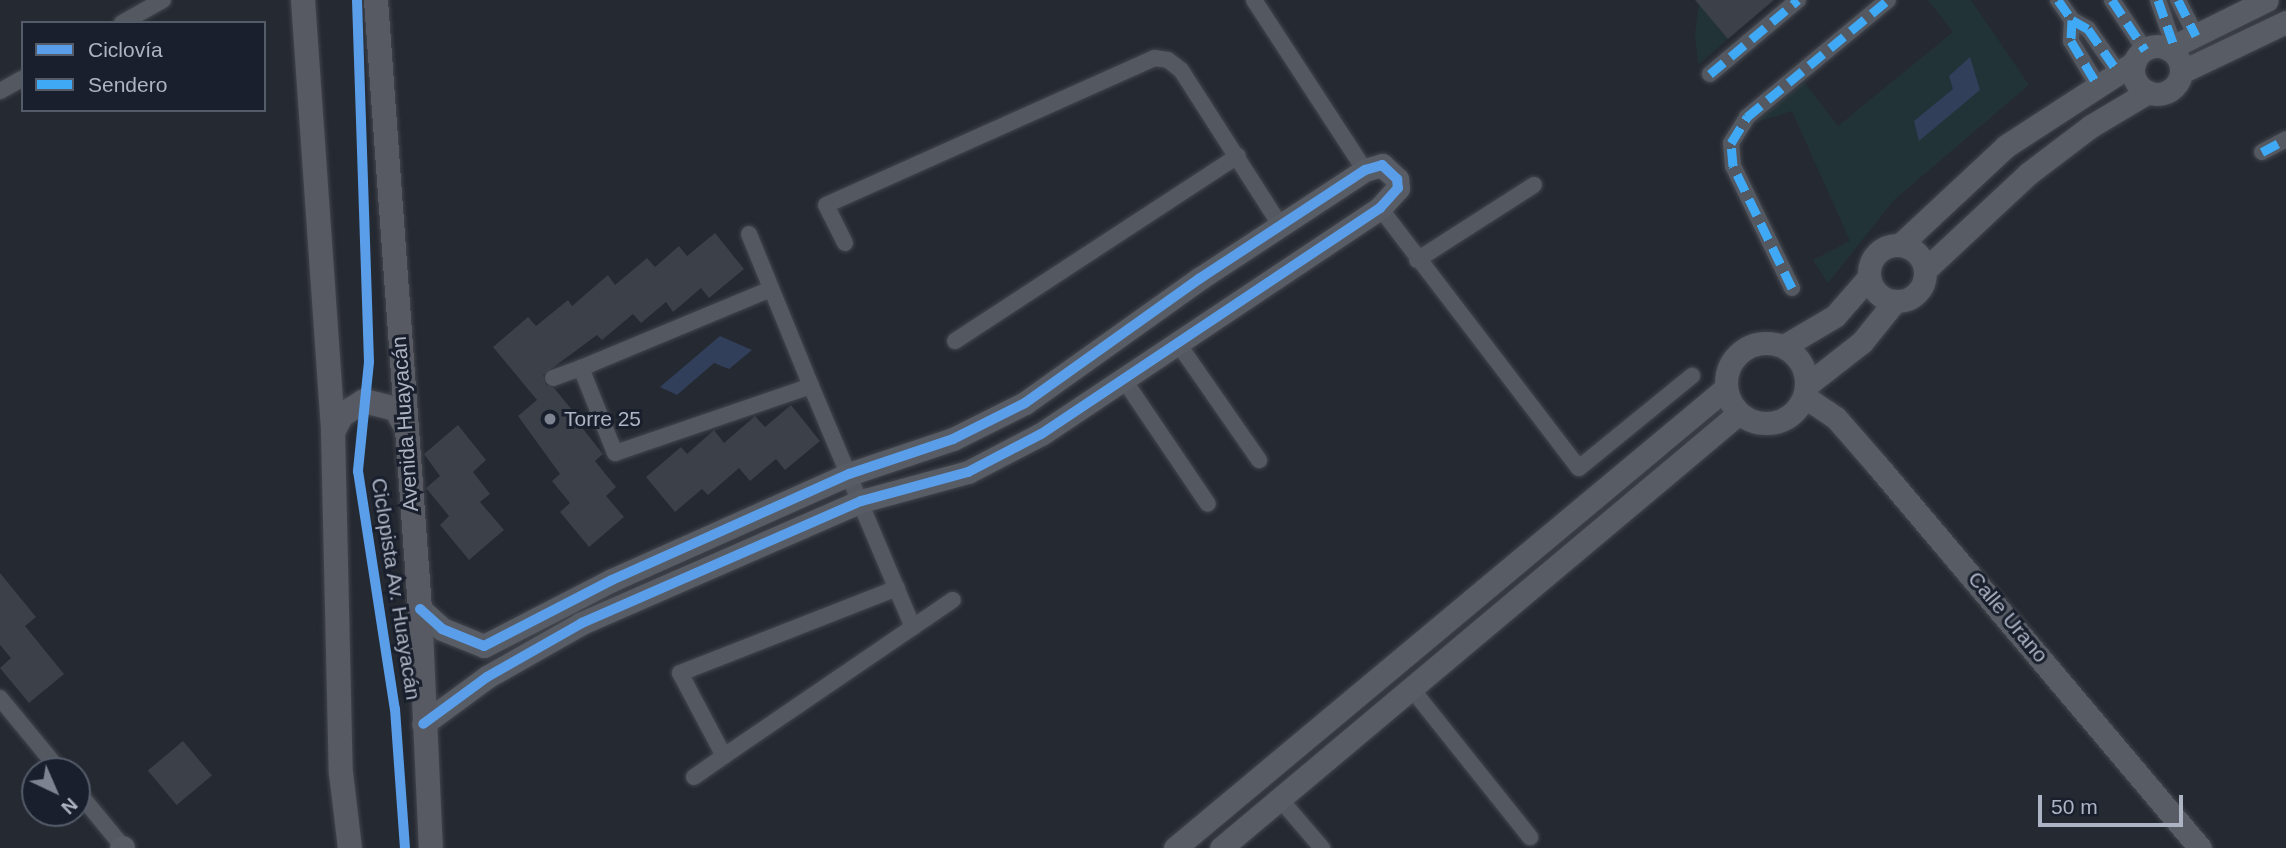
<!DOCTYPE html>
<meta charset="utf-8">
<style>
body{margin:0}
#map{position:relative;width:2286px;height:848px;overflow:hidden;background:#252931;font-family:Arial,sans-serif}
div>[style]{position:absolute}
.green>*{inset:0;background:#223337}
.water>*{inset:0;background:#313f5b}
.building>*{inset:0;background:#3c4048;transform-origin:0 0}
.roads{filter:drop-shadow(0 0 2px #42454c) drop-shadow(0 0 2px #42454c)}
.street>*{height:16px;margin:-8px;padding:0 8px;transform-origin:8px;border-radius:8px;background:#545860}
.secondary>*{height:23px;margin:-11.5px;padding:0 11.5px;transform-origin:11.5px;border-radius:11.5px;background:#585c65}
.secondary>.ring{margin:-11.5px;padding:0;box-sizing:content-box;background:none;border:23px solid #585c65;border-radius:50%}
.primary>*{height:24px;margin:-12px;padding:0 12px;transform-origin:12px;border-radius:12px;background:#575a62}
.quiet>*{height:9px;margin-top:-4.5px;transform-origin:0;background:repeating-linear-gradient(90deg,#3fa9f5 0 18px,transparent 0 27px)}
.cycleway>*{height:10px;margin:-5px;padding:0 5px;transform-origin:5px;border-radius:5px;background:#5a9eea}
.dots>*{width:19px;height:19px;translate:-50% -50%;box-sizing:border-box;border:4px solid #191f2c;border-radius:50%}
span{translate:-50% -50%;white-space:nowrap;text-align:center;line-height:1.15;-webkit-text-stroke:6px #191f2c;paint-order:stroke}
.poi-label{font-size:21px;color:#adb4c4}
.left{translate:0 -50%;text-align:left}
.street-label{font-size:21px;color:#adb4c4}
.legend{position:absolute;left:21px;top:21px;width:245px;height:91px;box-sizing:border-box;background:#191f2c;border:2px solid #545b69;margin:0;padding:9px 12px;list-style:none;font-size:21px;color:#adb4c4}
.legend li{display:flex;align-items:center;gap:14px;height:35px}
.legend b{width:35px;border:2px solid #545b69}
.north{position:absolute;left:21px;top:757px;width:70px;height:70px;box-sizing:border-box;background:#191f2c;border:2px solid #545b69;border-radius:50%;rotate:136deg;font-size:19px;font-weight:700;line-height:28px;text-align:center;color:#adb4c4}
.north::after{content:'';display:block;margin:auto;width:24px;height:32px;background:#7d8391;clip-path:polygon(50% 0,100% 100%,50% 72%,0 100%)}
.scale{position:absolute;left:2038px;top:795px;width:145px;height:32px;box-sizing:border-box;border:4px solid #adb4c4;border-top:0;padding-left:9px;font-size:21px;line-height:24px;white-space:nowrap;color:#adb4c4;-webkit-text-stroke:5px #191f2c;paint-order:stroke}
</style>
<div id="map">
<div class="green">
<div style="clip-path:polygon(evenodd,1928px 0,1971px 0,2029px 85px,1894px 200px,1828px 283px,1813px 260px,1850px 241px,1792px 111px,1754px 123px,1804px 82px,1838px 126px,1953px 32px,1928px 0,1953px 89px,1980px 90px,1919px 140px,1915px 121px,1953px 89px)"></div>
<div style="clip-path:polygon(1699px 4px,1728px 39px,1698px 65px,1695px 33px)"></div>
</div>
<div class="water">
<div style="clip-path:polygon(1970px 57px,1980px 90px,1919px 141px,1914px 121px,1953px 89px,1949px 76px)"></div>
<div style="clip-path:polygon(720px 336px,752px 350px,729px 369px,714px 363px,677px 395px,660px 387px)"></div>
</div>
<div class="building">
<div style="clip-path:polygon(1695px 0,1774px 0,1728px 39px)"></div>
<div style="clip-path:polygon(715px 233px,744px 269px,709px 298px,701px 288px,673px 312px,666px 302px,641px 323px,633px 314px,602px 340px,597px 335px,543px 375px,546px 385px,554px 388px,582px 422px,579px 424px,603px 454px,595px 461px,616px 487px,606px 496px,624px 517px,589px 547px,560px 512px,570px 503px,552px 481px,560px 474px,518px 416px,537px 400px,493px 347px,528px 317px,536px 326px,568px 300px,572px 306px,608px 275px,615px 285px,647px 258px,655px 267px,679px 246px,687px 256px)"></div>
<div style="clip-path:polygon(791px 405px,820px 441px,785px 470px,776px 459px,750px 481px,739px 468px,708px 495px,702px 489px,675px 512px,646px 477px,681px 447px,687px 454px,714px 430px,724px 443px,755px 416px,765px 427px)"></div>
<div style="clip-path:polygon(458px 425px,486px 460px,473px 472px,490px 494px,480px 502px,504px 530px,469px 560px,440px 525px,449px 516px,426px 488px,440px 476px,424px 454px)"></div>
<div style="clip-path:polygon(0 573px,36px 617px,25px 626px,64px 674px,29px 703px,0 668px,11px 658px,0 645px)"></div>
<div style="left:183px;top:741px;width:45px;height:46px;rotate:50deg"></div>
</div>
<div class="roads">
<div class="street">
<div style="left:1254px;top:0;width:203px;rotate:56.9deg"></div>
<div style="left:2058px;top:0;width:24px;rotate:55deg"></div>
<div style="left:2072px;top:20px;width:18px;rotate:29deg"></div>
<div style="left:2088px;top:29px;width:52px;rotate:55.1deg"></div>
<div style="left:2112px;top:0;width:60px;rotate:56.6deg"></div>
<div style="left:2158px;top:0;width:49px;rotate:70.8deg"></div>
<div style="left:2178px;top:0;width:40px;rotate:63.4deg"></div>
<div style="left:2072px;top:20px;width:21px;rotate:93deg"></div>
<div style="left:2071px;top:41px;width:52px;rotate:59deg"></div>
<div style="left:122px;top:23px;width:47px;rotate:-29.3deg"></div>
<div style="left:1710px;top:74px;width:115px;rotate:-40.1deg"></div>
<div style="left:0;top:91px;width:26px;rotate:-29deg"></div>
<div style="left:2262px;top:152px;width:27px;rotate:-28deg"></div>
<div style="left:1380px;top:208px;width:327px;rotate:52.6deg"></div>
<div style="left:1579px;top:468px;width:146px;rotate:-39.2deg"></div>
<div style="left:749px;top:234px;width:164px;rotate:67.8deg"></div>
<div style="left:811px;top:386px;width:207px;rotate:161.1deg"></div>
<div style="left:615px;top:453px;width:92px;rotate:-111.8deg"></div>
<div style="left:581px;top:368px;width:206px;rotate:-22.6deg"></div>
<div style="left:845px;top:243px;width:42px;rotate:-116.6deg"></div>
<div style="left:826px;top:205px;width:359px;rotate:-24.1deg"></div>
<div style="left:1154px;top:58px;width:14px;rotate:8deg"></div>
<div style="left:1168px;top:60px;width:16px;rotate:38deg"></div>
<div style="left:1181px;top:70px;width:184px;rotate:57.4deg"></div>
<div style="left:1417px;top:260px;width:139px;rotate:-32.7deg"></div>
<div style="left:1792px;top:288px;width:136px;rotate:-115.8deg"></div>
<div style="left:1733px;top:166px;width:23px;rotate:-95deg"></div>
<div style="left:1731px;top:143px;width:31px;rotate:-58deg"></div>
<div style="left:1747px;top:117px;width:183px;rotate:-39.7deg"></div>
<div style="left:955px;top:341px;width:338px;rotate:-33.2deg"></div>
<div style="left:1177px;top:342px;width:144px;rotate:55.2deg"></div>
<div style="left:1122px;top:377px;width:153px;rotate:55.9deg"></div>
<div style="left:553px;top:378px;width:30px;rotate:-20deg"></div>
<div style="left:811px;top:386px;width:262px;rotate:67.1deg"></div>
<div style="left:897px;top:588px;width:233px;rotate:158.6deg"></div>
<div style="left:680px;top:673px;width:94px;rotate:62.1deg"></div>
<div style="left:724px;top:756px;width:277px;rotate:-34.3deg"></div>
<div style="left:1411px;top:688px;width:191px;rotate:51.4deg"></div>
<div style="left:0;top:698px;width:94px;rotate:50.6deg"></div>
<div style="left:694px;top:777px;width:37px;rotate:-35deg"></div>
<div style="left:77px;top:791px;width:74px;rotate:50.5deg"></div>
<div style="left:1280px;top:799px;width:65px;rotate:49.4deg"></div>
</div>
<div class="secondary">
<div class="ring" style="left:2133px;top:46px;width:25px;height:25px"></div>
<div style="left:2168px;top:49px;width:110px;rotate:-26.3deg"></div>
<div style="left:2181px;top:72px;width:116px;rotate:-25.5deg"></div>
<div style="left:1900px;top:245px;width:145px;rotate:-43deg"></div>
<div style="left:2006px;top:146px;width:153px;rotate:-33deg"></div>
<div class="ring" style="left:1869px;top:245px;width:33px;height:33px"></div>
<div style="left:1925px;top:270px;width:142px;rotate:-43deg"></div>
<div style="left:2029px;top:173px;width:78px;rotate:-37.2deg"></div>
<div style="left:2091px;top:126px;width:66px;rotate:-30.8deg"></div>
<div class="ring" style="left:1726px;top:343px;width:57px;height:57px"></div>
<div style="left:1784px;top:346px;width:59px;rotate:-30.5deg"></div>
<div style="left:1835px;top:316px;width:52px;rotate:-48.9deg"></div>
<div style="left:1807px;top:385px;width:70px;rotate:-38deg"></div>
<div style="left:1862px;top:342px;width:53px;rotate:-51.2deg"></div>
<div style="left:1805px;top:397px;width:37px;rotate:34deg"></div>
<div style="left:1836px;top:418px;width:62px;rotate:48.9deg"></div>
<div style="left:1877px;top:465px;width:501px;rotate:49.86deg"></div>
<div style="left:420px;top:609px;width:30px;rotate:42deg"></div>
<div style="left:442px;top:629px;width:45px;rotate:22deg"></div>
<div style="left:484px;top:646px;width:144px;rotate:-27.3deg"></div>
<div style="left:612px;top:580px;width:260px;rotate:-24.1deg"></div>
<div style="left:849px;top:474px;width:110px;rotate:-18.6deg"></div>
<div style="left:953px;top:439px;width:80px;rotate:-26.6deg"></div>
<div style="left:1025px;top:403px;width:214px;rotate:-35.5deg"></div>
<div style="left:1199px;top:279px;width:199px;rotate:-33.3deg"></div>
<div style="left:1365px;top:170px;width:18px;rotate:-16deg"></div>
<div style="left:1382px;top:165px;width:21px;rotate:43deg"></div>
<div style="left:1397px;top:179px;width:9px;rotate:84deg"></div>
<div style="left:1398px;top:188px;width:27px;rotate:132deg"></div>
<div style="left:1380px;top:208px;width:407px;rotate:146.3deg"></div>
<div style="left:1041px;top:434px;width:82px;rotate:152.5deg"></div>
<div style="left:968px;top:472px;width:111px;rotate:164.8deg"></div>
<div style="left:861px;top:501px;width:305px;rotate:156.4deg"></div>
<div style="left:582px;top:623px;width:109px;rotate:150.4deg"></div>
<div style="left:487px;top:677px;width:79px;rotate:143.7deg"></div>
<div style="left:121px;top:848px;width:2px;rotate:-27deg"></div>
<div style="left:1175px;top:848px;width:718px;rotate:-39.86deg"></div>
<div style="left:1221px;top:848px;width:676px;rotate:-40.02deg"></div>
</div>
<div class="primary">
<div style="left:303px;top:0;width:433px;rotate:86deg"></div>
<div style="left:333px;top:432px;width:341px;rotate:88.7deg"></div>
<div style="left:341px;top:773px;width:76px;rotate:83.2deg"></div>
<div style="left:376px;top:0;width:611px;rotate:85.87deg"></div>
<div style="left:420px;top:609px;width:239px;rotate:87.4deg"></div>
<div style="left:333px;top:432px;width:19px;rotate:-62deg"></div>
<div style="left:342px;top:415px;width:26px;rotate:-32deg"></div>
<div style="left:364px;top:401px;width:33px;rotate:14deg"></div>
<div style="left:396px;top:409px;width:19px;rotate:62deg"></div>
</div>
</div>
<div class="quiet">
<div style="left:2058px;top:0;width:24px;rotate:55deg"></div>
<div style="left:2072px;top:20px;width:18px;rotate:29deg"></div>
<div style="left:2088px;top:29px;width:52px;rotate:55.1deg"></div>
<div style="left:2112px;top:0;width:60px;rotate:56.6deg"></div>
<div style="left:2158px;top:0;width:49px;rotate:70.8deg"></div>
<div style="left:2178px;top:0;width:40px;rotate:63.4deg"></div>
<div style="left:2072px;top:20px;width:21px;rotate:93deg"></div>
<div style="left:2071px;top:41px;width:52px;rotate:59deg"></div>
<div style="left:1710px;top:74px;width:115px;rotate:-40.1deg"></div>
<div style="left:2262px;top:152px;width:27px;rotate:-28deg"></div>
<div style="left:1792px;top:288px;width:136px;rotate:-115.8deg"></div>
<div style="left:1733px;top:166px;width:23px;rotate:-95deg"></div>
<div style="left:1731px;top:143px;width:31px;rotate:-58deg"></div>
<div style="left:1747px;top:117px;width:183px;rotate:-39.7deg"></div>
</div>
<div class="cycleway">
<div style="left:357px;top:0;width:362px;rotate:88.1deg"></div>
<div style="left:369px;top:362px;width:110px;rotate:95.8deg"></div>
<div style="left:358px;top:471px;width:241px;rotate:81.2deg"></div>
<div style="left:395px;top:709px;width:139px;rotate:85.9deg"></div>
<div style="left:420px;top:609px;width:30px;rotate:42deg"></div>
<div style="left:442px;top:629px;width:45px;rotate:22deg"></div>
<div style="left:484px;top:646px;width:144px;rotate:-27.3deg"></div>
<div style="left:612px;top:580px;width:260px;rotate:-24.1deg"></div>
<div style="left:849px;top:474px;width:110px;rotate:-18.6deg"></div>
<div style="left:953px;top:439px;width:80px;rotate:-26.6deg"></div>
<div style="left:1025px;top:403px;width:214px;rotate:-35.5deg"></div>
<div style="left:1199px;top:279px;width:199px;rotate:-33.3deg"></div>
<div style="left:1365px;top:170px;width:18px;rotate:-16deg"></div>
<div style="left:1382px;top:165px;width:21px;rotate:43deg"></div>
<div style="left:1397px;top:179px;width:9px;rotate:84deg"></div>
<div style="left:1398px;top:188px;width:27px;rotate:132deg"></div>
<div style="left:1380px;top:208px;width:407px;rotate:146.3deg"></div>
<div style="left:1041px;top:434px;width:82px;rotate:152.5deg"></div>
<div style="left:968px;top:472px;width:111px;rotate:164.8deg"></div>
<div style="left:861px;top:501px;width:305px;rotate:156.4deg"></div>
<div style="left:582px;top:623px;width:109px;rotate:150.4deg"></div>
<div style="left:487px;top:677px;width:79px;rotate:143.7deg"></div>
</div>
<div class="dots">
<div style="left:550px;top:419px;background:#7d8391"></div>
</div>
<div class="poi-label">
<span class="left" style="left:564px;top:419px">Torre 25</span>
</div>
<div class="street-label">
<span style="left:405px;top:424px;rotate:-94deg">Avenida Huayacán</span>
<span style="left:396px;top:589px;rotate:81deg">Ciclopista Av. Huayacán</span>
<span style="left:2008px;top:617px;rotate:50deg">Calle Urano</span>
</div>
<ul class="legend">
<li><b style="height:9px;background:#5a9eea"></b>Ciclovía</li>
<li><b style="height:9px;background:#3fa9f5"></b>Sendero</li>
</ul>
<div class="north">N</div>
<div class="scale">50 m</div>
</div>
